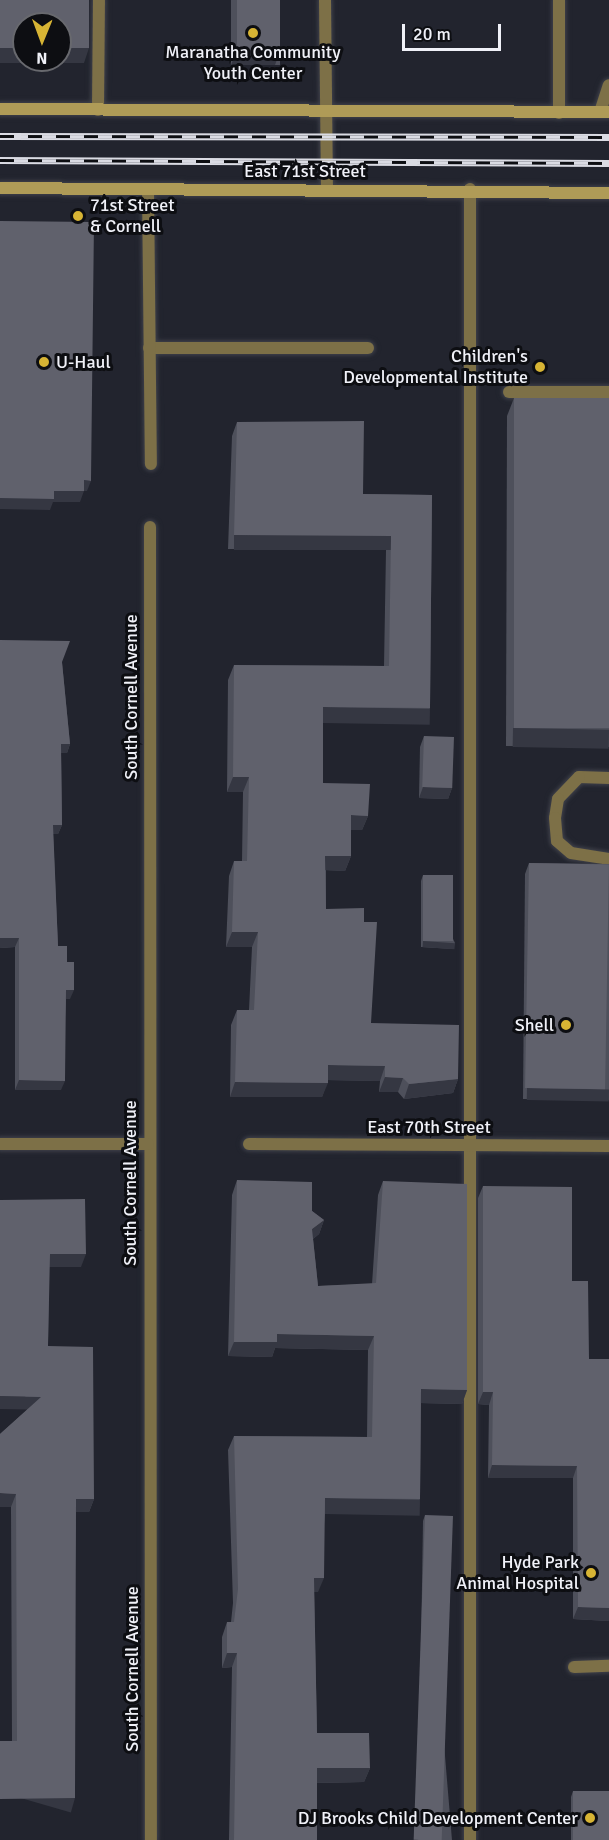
<!DOCTYPE html>
<style>
body{margin:0}
#map{position:relative;width:609px;height:1840px;overflow:hidden;background:#22242e;font-family:Signika,sans-serif}
div>[style]{position:absolute}
.roads{filter:drop-shadow(0 0 2px #3f414a) drop-shadow(0 0 2px #3f414a)}
.service>*{height:12px;margin:-6px;padding:0 6px;transform-origin:6px;border-radius:6px;background:#7d7047}
.minor>*{height:12px;margin:-6px;padding:0 6px;transform-origin:6px;border-radius:6px;background:#7d7047}
.secondary>*{height:12px;margin:-6px;padding:0 6px;transform-origin:6px;border-radius:6px;background:#af9b57}
.rail>*{height:7px;margin-top:-3.5px;transform-origin:0;background:repeating-linear-gradient(90deg,#0d0e12 0 14px,#dadbe3 0 28px);box-sizing:border-box;border-block:2px solid #dadbe3}
.wall>*{inset:0;background:#4e505b;transform-origin:0 0}
.shaded-wall>*{inset:0;background:#353742;transform-origin:0 0}
.building>*{inset:0;background:#60616c;transform-origin:0 0}
.dots>*{width:16px;height:16px;translate:-50% -50%;box-sizing:border-box;border:3px solid #0d0e12;border-radius:50%}
span{translate:-50% -50%;white-space:nowrap;text-align:center;line-height:1.15;-webkit-text-stroke:6px #0d0e12;paint-order:stroke}
.poi-label{font-size:18px;color:#f0f1f8}
.left{translate:0 -50%;text-align:left}
.right{translate:-100% -50%;text-align:right}
.street-label{font-size:18px;color:#f0f1f8}
.north{position:absolute;left:12px;top:12px;width:60px;height:60px;box-sizing:border-box;background:#0d0e12;border:2px solid #68696e;border-radius:50%;rotate:181deg;font-size:16px;font-weight:700;line-height:24px;text-align:center;color:#f0f1f8}
.north::after{content:'';display:block;margin:auto;width:21px;height:27px;background:#d7b434;clip-path:polygon(50% 0,100% 100%,50% 72%,0 100%)}
.scale{position:absolute;left:402px;top:24px;width:99px;height:27px;box-sizing:border-box;border:3px solid #f0f1f8;border-top:0;padding-left:8px;font-size:18px;line-height:21px;white-space:nowrap;color:#f0f1f8;-webkit-text-stroke:4px #0d0e12;paint-order:stroke}
</style>
<div id="map">
<div class="roads">
<div class="service">
<div style="left:98px;top:110px;width:110px;rotate:-89.5deg"></div>
<div style="left:600px;top:112px;width:28px;rotate:-72deg"></div>
<div style="left:559px;top:113px;width:113px;rotate:-90deg"></div>
<div style="left:470px;top:189px;width:1651px;rotate:90deg"></div>
<div style="left:149px;top:348px;width:219px"></div>
<div style="left:509px;top:392px;width:100px"></div>
<div style="left:609px;top:778px;width:30px;rotate:-178deg"></div>
<div style="left:579px;top:777px;width:30px;rotate:134deg"></div>
<div style="left:558px;top:799px;width:19px;rotate:99deg"></div>
<div style="left:555px;top:818px;width:23px;rotate:85deg"></div>
<div style="left:557px;top:841px;width:18px;rotate:41deg"></div>
<div style="left:571px;top:853px;width:38px;rotate:9deg"></div>
<div style="left:574px;top:1667px;width:35px;rotate:-2deg"></div>
</div>
<div class="minor">
<div style="left:325px;top:0;width:190px;rotate:89.4deg"></div>
<div style="left:148px;top:189px;width:275px;rotate:89.4deg"></div>
<div style="left:150px;top:527px;width:1313px;rotate:89.96deg"></div>
<div style="left:0;top:1144px;width:148px"></div>
<div style="left:249px;top:1144px;width:360px;rotate:0.3deg"></div>
</div>
<div class="secondary">
<div style="left:0;top:109px;width:609px;rotate:0.28deg"></div>
<div style="left:0;top:188px;width:609px;rotate:0.47deg"></div>
</div>
</div>
<div class="rail">
<div style="left:0;top:136px;width:609px;rotate:0.09deg"></div>
<div style="left:0;top:160px;width:609px;rotate:0.28deg"></div>
</div>
<div class="wall">
<div style="left:231px;top:0;width:49px;height:65px"></div>
<div style="clip-path:polygon(514px 398px,609px 398px,609px 747px,506px 746px,507px 416px)"></div>
<div style="clip-path:polygon(237px 422px,363px 494px,432px 495px,430px 708px,425px 723px,323px 722px,323px 783px,368px 816px,362px 830px,351px 830px,351px 856px,345px 871px,326px 870px,326px 909px,364px 922px,371px 1023px,458px 1079px,453px 1093px,404px 1099px,398px 1092px,379px 1092px,380px 1081px,328px 1080px,322px 1097px,230px 1097px,231px 1025px,237px 1010px,249px 1010px,252px 947px,226px 947px,229px 876px,234px 861px,242px 861px,243px 792px,227px 792px,228px 680px,234px 665px,384px 666px,386px 550px,228px 549px,232px 436px)"></div>
<div style="clip-path:polygon(0 640px,62px 663px,70px 744px,67px 753px,61px 753px,62px 825px,58px 834px,53px 834px,58px 946px,67px 962px,70px 999px,66px 999px,61px 1090px,15px 1090px,15px 947px,0 948px)"></div>
<div style="clip-path:polygon(424px 736px,452px 788px,448px 799px,419px 798px,420px 747px)"></div>
<div style="clip-path:polygon(529px 863px,609px 864px,609px 1100px,523px 1099px,525px 874px)"></div>
<div style="clip-path:polygon(423px 875px,455px 943px,453px 949px,421px 947px,421px 881px)"></div>
<div style="clip-path:polygon(237px 1180px,312px 1211px,324px 1220px,319px 1234px,313px 1239px,318px 1286px,372px 1284px,378px 1195px,383px 1181px,467px 1390px,462px 1404px,421px 1403px,420px 1499px,414px 1514px,325px 1513px,318px 1592px,314px 1592px,317px 1733px,370px 1768px,364px 1782px,317px 1783px,317px 1840px,229px 1840px,232px 1667px,222px 1668px,222px 1637px,227px 1622px,231px 1622px,233px 1603px,228px 1450px,234px 1436px,367px 1437px,368px 1350px,275px 1348px,272px 1357px,228px 1356px,232px 1195px)"></div>
<div style="clip-path:polygon(483px 1186px,572px 1281px,589px 1359px,609px 1621px,573px 1619px,573px 1478px,488px 1478px,489px 1405px,478px 1404px,478px 1198px)"></div>
<div style="clip-path:polygon(0 1200px,81px 1267px,49px 1267px,48px 1346px,94px 1499px,89px 1512px,76px 1512px,71px 1812px,12px 1741px,11px 1507px,0 1507px,0 1434px,27px 1410px)"></div>
<div style="clip-path:polygon(425px 1515px,452px 1840px,418px 1840px,423px 1521px)"></div>
<div style="clip-path:polygon(573px 1791px,609px 1840px,571px 1840px,571px 1797px)"></div>
</div>
<div class="shaded-wall">
<div style="clip-path:polygon(0 48px,24px 48px,24px 60px,60px 60px,60px 48px,89px 48px,84px 63px,0 63px)"></div>
<div style="clip-path:polygon(237px 50px,280px 51px,275px 65px,231px 65px)"></div>
<div style="clip-path:polygon(84px 480px,91px 481px,87px 491px,80px 491px)"></div>
<div style="clip-path:polygon(54px 491px,84px 491px,80px 502px,53px 502px,50px 510px,0 509px,0 498px)"></div>
<div style="left:234px;top:535px;width:157px;height:15px"></div>
<div style="left:323px;top:707px;width:107px;height:16px;rotate:1deg"></div>
<div style="left:513px;top:728px;width:96px;height:19px;rotate:1deg"></div>
<div style="clip-path:polygon(61px 744px,70px 744px,67px 753px,58px 753px)"></div>
<div style="clip-path:polygon(233px 777px,249px 777px,243px 792px,227px 792px)"></div>
<div style="clip-path:polygon(423px 787px,452px 788px,448px 799px,419px 798px)"></div>
<div style="clip-path:polygon(351px 815px,368px 816px,362px 830px,346px 830px)"></div>
<div style="clip-path:polygon(53px 825px,62px 825px,58px 834px,50px 834px)"></div>
<div style="clip-path:polygon(325px 856px,351px 856px,345px 871px,320px 870px)"></div>
<div style="clip-path:polygon(232px 932px,258px 932px,252px 947px,226px 947px)"></div>
<div style="clip-path:polygon(0 938px,19px 938px,15px 947px,0 948px)"></div>
<div style="left:423px;top:941px;width:32px;height:6px;rotate:4deg"></div>
<div style="clip-path:polygon(66px 990px,74px 990px,70px 999px,62px 999px)"></div>
<div style="clip-path:polygon(328px 1065px,385px 1066px,380px 1081px,322px 1080px)"></div>
<div style="clip-path:polygon(385px 1077px,403px 1078px,398px 1092px,379px 1092px)"></div>
<div style="clip-path:polygon(458px 1079px,453px 1093px,404px 1099px,409px 1084px)"></div>
<div style="clip-path:polygon(19px 1080px,65px 1081px,61px 1090px,15px 1090px)"></div>
<div style="clip-path:polygon(235px 1082px,328px 1083px,322px 1097px,230px 1097px)"></div>
<div style="left:527px;top:1088px;width:82px;height:12px;rotate:1deg"></div>
<div style="clip-path:polygon(324px 1220px,319px 1234px,307px 1244px,312px 1229px)"></div>
<div style="clip-path:polygon(50px 1254px,86px 1254px,81px 1267px,45px 1267px)"></div>
<div style="clip-path:polygon(277px 1334px,374px 1336px,368px 1350px,275px 1348px,272px 1357px,228px 1356px,234px 1342px)"></div>
<div style="clip-path:polygon(421px 1389px,467px 1390px,462px 1404px,416px 1403px)"></div>
<div style="clip-path:polygon(483px 1392px,493px 1392px,489px 1405px,478px 1404px)"></div>
<div style="left:0;top:1396px;width:41px;height:13px;rotate:1deg"></div>
<div style="clip-path:polygon(492px 1465px,577px 1466px,573px 1478px,488px 1478px)"></div>
<div style="clip-path:polygon(0 1493px,16px 1494px,11px 1507px,0 1507px)"></div>
<div style="left:325px;top:1498px;width:95px;height:16px;rotate:1deg"></div>
<div style="clip-path:polygon(76px 1499px,94px 1499px,89px 1512px,71px 1512px)"></div>
<div style="clip-path:polygon(314px 1578px,324px 1578px,318px 1592px,309px 1592px)"></div>
<div style="clip-path:polygon(578px 1607px,609px 1608px,609px 1621px,573px 1619px)"></div>
<div style="clip-path:polygon(227px 1653px,237px 1653px,232px 1667px,222px 1668px)"></div>
<div style="clip-path:polygon(317px 1768px,370px 1768px,364px 1782px,312px 1783px)"></div>
<div style="left:75px;top:1798px;width:15px;height:75px;rotate:106deg"></div>
</div>
<div class="building">
<div style="clip-path:polygon(0 0,89px 0,89px 48px,60px 48px,60px 24px,24px 24px,24px 48px,0 48px)"></div>
<div style="left:237px;top:0;width:43px;height:50px"></div>
<div style="clip-path:polygon(0 221px,94px 222px,91px 481px,84px 480px,84px 491px,54px 491px,54px 499px,0 498px)"></div>
<div style="left:514px;top:398px;width:95px;height:330px"></div>
<div style="clip-path:polygon(364px 421px,363px 494px,432px 495px,430px 708px,323px 707px,323px 783px,370px 784px,368px 816px,351px 815px,351px 856px,325px 856px,326px 909px,364px 908px,364px 922px,377px 922px,371px 1023px,459px 1025px,458px 1079px,409px 1084px,403px 1078px,385px 1077px,385px 1066px,328px 1065px,328px 1083px,235px 1082px,237px 1010px,254px 1010px,258px 932px,232px 932px,234px 861px,247px 861px,249px 777px,233px 777px,234px 665px,389px 666px,391px 536px,234px 535px,237px 422px)"></div>
<div style="clip-path:polygon(0 640px,70px 641px,62px 662px,70px 744px,61px 744px,62px 825px,53px 825px,58px 946px,67px 946px,67px 962px,74px 962px,74px 990px,66px 990px,65px 1081px,19px 1080px,19px 938px,0 938px)"></div>
<div style="left:424px;top:736px;width:30px;height:51px;rotate:2deg"></div>
<div style="left:529px;top:863px;width:80px;height:225px;rotate:1deg"></div>
<div style="left:423px;top:875px;width:30px;height:66px"></div>
<div style="clip-path:polygon(237px 1180px,312px 1182px,312px 1211px,324px 1220px,312px 1229px,318px 1286px,376px 1283px,383px 1181px,467px 1184px,467px 1390px,421px 1389px,420px 1499px,325px 1498px,324px 1578px,314px 1578px,317px 1733px,369px 1733px,370px 1768px,317px 1768px,317px 1840px,234px 1840px,237px 1653px,227px 1653px,227px 1622px,234px 1622px,238px 1589px,234px 1436px,372px 1437px,374px 1336px,277px 1334px,277px 1342px,234px 1342px)"></div>
<div style="clip-path:polygon(483px 1186px,572px 1187px,572px 1281px,588px 1281px,589px 1359px,609px 1359px,609px 1608px,578px 1607px,577px 1466px,492px 1465px,493px 1392px,483px 1392px)"></div>
<div style="clip-path:polygon(85px 1199px,86px 1254px,50px 1254px,48px 1346px,93px 1347px,94px 1499px,76px 1499px,75px 1798px,0 1799px,0 1741px,17px 1741px,16px 1494px,0 1493px,0 1434px,41px 1397px,0 1396px,0 1200px)"></div>
<div style="left:425px;top:1515px;width:28px;height:325px;rotate:2deg"></div>
<div style="left:573px;top:1791px;width:36px;height:49px"></div>
</div>
<div class="dots">
<div style="left:253px;top:33px;background:#d7b434"></div>
<div style="left:78px;top:216px;background:#d7b434"></div>
<div style="left:44px;top:362px;background:#d7b434"></div>
<div style="left:540px;top:367px;background:#d7b434"></div>
<div style="left:566px;top:1025px;background:#d7b434"></div>
<div style="left:591px;top:1573px;background:#d7b434"></div>
<div style="left:590px;top:1818px;background:#d7b434"></div>
</div>
<div class="poi-label">
<span style="left:253px;top:63px">Maranatha Community<br>Youth Center</span>
<span class="left" style="left:90px;top:216px">71st Street<br>&amp; Cornell</span>
<span class="right" style="left:528px;top:367px">Children's<br>Developmental Institute</span>
<span class="left" style="left:56px;top:362px">U-Haul</span>
<span class="right" style="left:554px;top:1025px">Shell</span>
<span class="right" style="left:579px;top:1573px">Hyde Park<br>Animal Hospital</span>
<span class="right" style="left:578px;top:1818px">DJ Brooks Child Development Center</span>
</div>
<div class="street-label">
<span style="left:305px;top:171px">East 71st Street</span>
<span style="left:131px;top:697px;rotate:-90deg">South Cornell Avenue</span>
<span style="left:429px;top:1127px">East 70th Street</span>
<span style="left:130px;top:1183px;rotate:-90deg">South Cornell Avenue</span>
<span style="left:132px;top:1669px;rotate:-90deg">South Cornell Avenue</span>
</div>
<div class="north">N</div>
<div class="scale">20 m</div>
</div>
